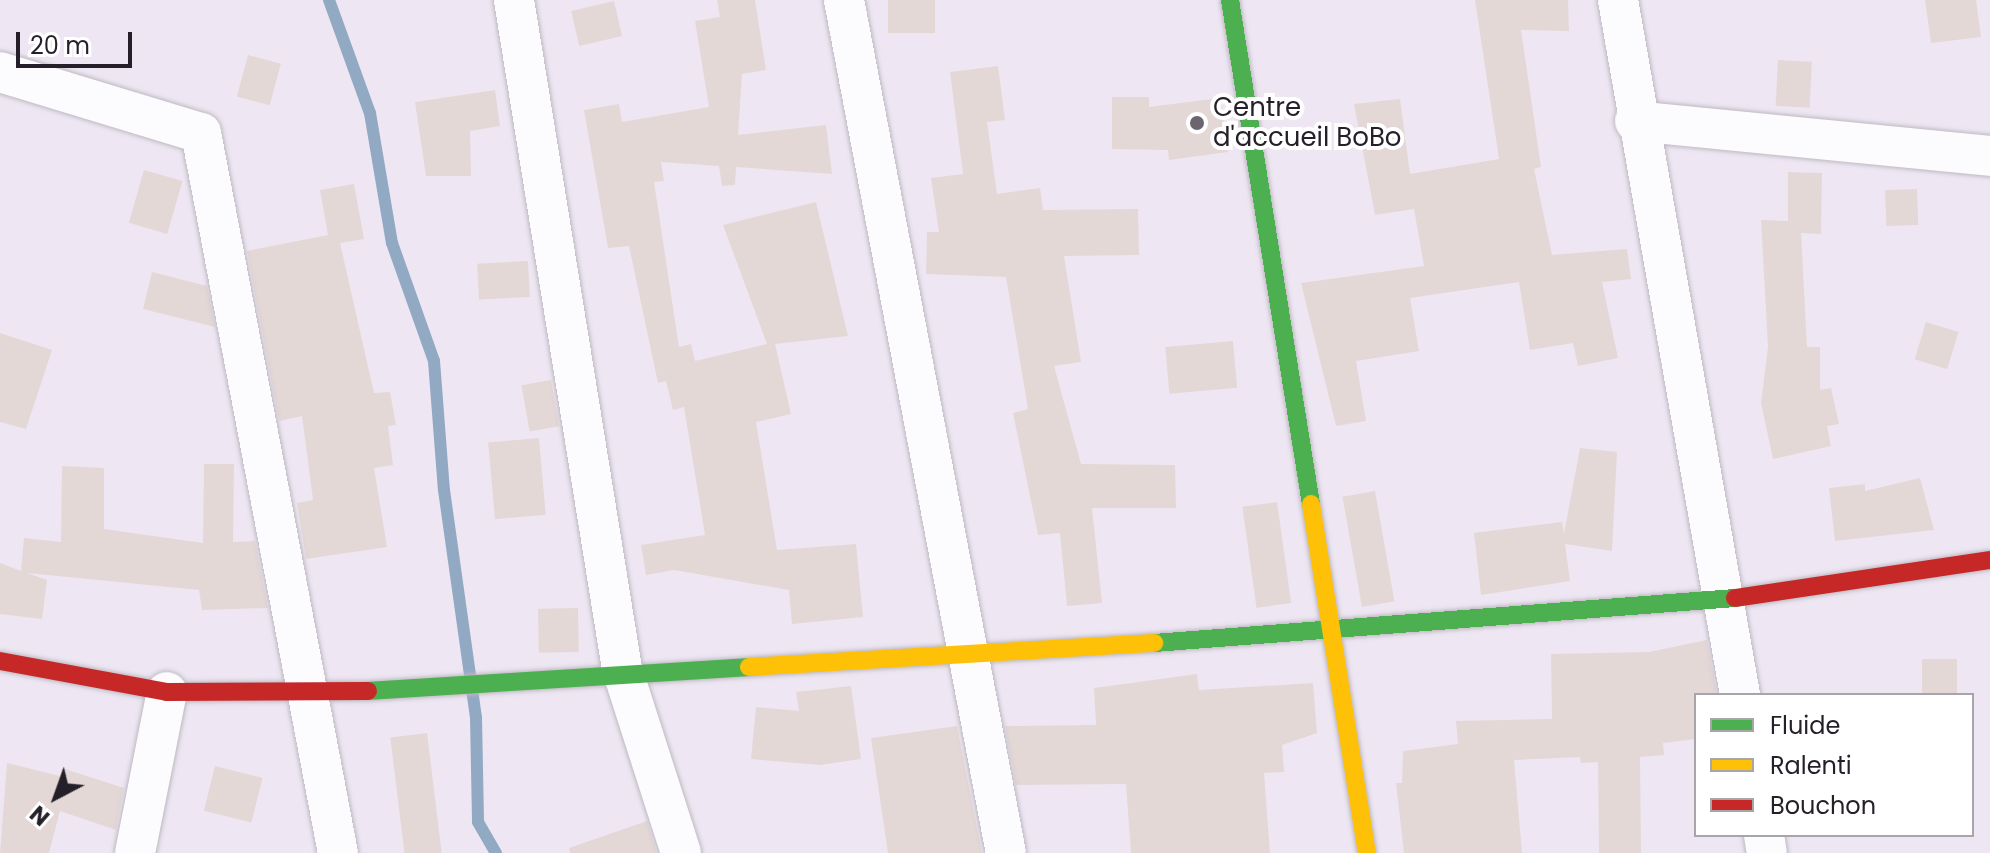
<!DOCTYPE html>
<style>
body{margin:0}
#map{position:relative;width:1990px;height:853px;overflow:hidden;background:#eee7f3;font-family:Poppins,sans-serif}
div>[style]{position:absolute}
.stream>*{height:12px;margin:-6px;padding:0 6px;transform-origin:6px;border-radius:6px;background:#92a9c4}
.building>*{inset:0;background:#e3d8d6;transform-origin:0 0}
.roads{filter:drop-shadow(0 0 2px #beb9c2) drop-shadow(0 0 2px #beb9c2)}
.street>*{height:40px;margin:-20px;padding:0 20px;transform-origin:20px;border-radius:20px;background:#fcfbfd}
.fast>*{height:18px;margin:-9px;padding:0 9px;transform-origin:9px;border-radius:9px;background:#4caf50}
.slow>*{height:18px;margin:-9px;padding:0 9px;transform-origin:9px;border-radius:9px;background:#ffc107}
.jam>*{height:18px;margin:-9px;padding:0 9px;transform-origin:9px;border-radius:9px;background:#c62828}
.dots>*{width:22px;height:22px;translate:-50% -50%;box-sizing:border-box;border:4px solid #fff;border-radius:50%}
span{translate:-50% -50%;white-space:nowrap;text-align:center;line-height:1.15;-webkit-text-stroke:8px #fff;paint-order:stroke}
.poi-label{font-size:26px;color:#241f28}
.left{translate:0 -50%;text-align:left}
.legend{position:absolute;left:1694px;top:693px;width:280px;height:144px;box-sizing:border-box;background:#fff;border:2px solid #a7a5a9;margin:0;padding:10px 14px;list-style:none;font-size:24px;color:#241f28}
.legend li{display:flex;align-items:center;gap:16px;height:40px}
.legend b{width:40px;border:2px solid #a7a5a9}
.north{position:absolute;left:16px;top:757px;width:80px;height:80px;-webkit-text-stroke:6px #fff;paint-order:stroke;rotate:221deg;font-size:22px;font-weight:700;line-height:32px;text-align:center;color:#241f28}
.north::after{content:'';display:block;margin:auto;width:28px;height:36px;background:#241f28;clip-path:polygon(50% 0,100% 100%,50% 72%,0 100%)}
.scale{position:absolute;left:16px;top:32px;width:116px;height:36px;box-sizing:border-box;border:4px solid #241f28;border-top:0;padding-left:10px;font-size:24px;line-height:28px;white-space:nowrap;color:#241f28;-webkit-text-stroke:6px #fff;paint-order:stroke}
</style>
<div id="map">
<div class="stream">
<div style="left:329px;top:0;width:120px;rotate:70.1deg"></div>
<div style="left:370px;top:113px;width:132px;rotate:80.4deg"></div>
<div style="left:392px;top:243px;width:125px;rotate:70.4deg"></div>
<div style="left:434px;top:361px;width:129px;rotate:85.6deg"></div>
<div style="left:444px;top:490px;width:229px;rotate:82deg"></div>
<div style="left:476px;top:717px;width:105px;rotate:88.9deg"></div>
<div style="left:478px;top:822px;width:36px;rotate:60deg"></div>
</div>
<div class="building">
<div style="clip-path:polygon(717px 0,755px 0,766px 70px,742px 74px,738px 135px,826px 125px,832px 174px,736px 167px,735px 185px,722px 186px,719px 166px,661px 162px,664px 181px,654px 182px,679px 347px,691px 344px,695px 361px,767px 344px,723px 225px,816px 202px,848px 336px,775px 344px,791px 414px,756px 422px,777px 550px,856px 544px,863px 617px,792px 624px,789px 590px,674px 570px,646px 575px,641px 545px,705px 535px,684px 407px,673px 410px,666px 381px,658px 383px,629px 246px,608px 248px,584px 110px,619px 104px,622px 122px,709px 107px,695px 21px,720px 17px)"></div>
<div style="left:888px;top:0;width:47px;height:33px"></div>
<div style="clip-path:polygon(1475px 0,1568px 0,1569px 31px,1521px 30px,1541px 167px,1534px 169px,1552px 255px,1627px 249px,1631px 279px,1602px 282px,1618px 358px,1578px 366px,1573px 343px,1530px 350px,1519px 282px,1410px 298px,1419px 351px,1356px 361px,1366px 421px,1336px 426px,1301px 283px,1424px 266px,1414px 209px,1375px 215px,1354px 104px,1400px 99px,1410px 174px,1499px 159px)"></div>
<div style="clip-path:polygon(1925px 0,1976px 0,1981px 37px,1931px 43px)"></div>
<div style="left:614px;top:1px;width:36px;height:44px;rotate:77deg"></div>
<div style="left:248px;top:55px;width:34px;height:43px;rotate:15deg"></div>
<div style="left:1778px;top:60px;width:34px;height:46px;rotate:3deg"></div>
<div style="clip-path:polygon(998px 66px,1005px 120px,987px 122px,997px 194px,1040px 188px,1043px 210px,1138px 209px,1139px 255px,1064px 256px,1081px 362px,1054px 366px,1081px 464px,1175px 465px,1176px 508px,1092px 508px,1102px 603px,1067px 606px,1060px 533px,1038px 535px,1013px 413px,1028px 409px,1006px 277px,926px 274px,927px 232px,939px 232px,931px 178px,963px 174px,950px 72px)"></div>
<div style="clip-path:polygon(495px 90px,500px 126px,470px 131px,471px 176px,426px 176px,415px 102px)"></div>
<div style="clip-path:polygon(1112px 97px,1149px 97px,1149px 107px,1220px 98px,1228px 152px,1169px 160px,1168px 150px,1112px 149px)"></div>
<div style="left:144px;top:170px;width:40px;height:55px;rotate:16deg"></div>
<div style="clip-path:polygon(1788px 172px,1822px 173px,1821px 234px,1801px 233px,1807px 347px,1820px 347px,1820px 390px,1831px 388px,1839px 424px,1827px 426px,1831px 446px,1773px 459px,1761px 403px,1768px 347px,1761px 220px,1788px 221px)"></div>
<div style="clip-path:polygon(354px 184px,364px 239px,340px 243px,374px 393px,390px 392px,396px 425px,388px 426px,393px 465px,374px 468px,387px 547px,306px 559px,297px 503px,313px 500px,302px 416px,279px 421px,247px 251px,328px 235px,320px 190px)"></div>
<div style="left:1917px;top:189px;width:36px;height:32px;rotate:88deg"></div>
<div style="left:528px;top:261px;width:36px;height:51px;rotate:87deg"></div>
<div style="clip-path:polygon(152px 272px,207px 286px,215px 327px,143px 309px)"></div>
<div style="left:1926px;top:322px;width:34px;height:39px;rotate:17deg"></div>
<div style="clip-path:polygon(0 333px,52px 350px,26px 429px,0 422px)"></div>
<div style="left:1233px;top:341px;width:47px;height:68px;rotate:85deg"></div>
<div style="left:551px;top:380px;width:47px;height:30px;rotate:80deg"></div>
<div style="left:539px;top:438px;width:77px;height:51px;rotate:85deg"></div>
<div style="clip-path:polygon(1580px 448px,1617px 452px,1612px 551px,1565px 544px,1570px 581px,1481px 595px,1474px 533px,1562px 522px,1564px 534px)"></div>
<div style="clip-path:polygon(204px 464px,234px 464px,233px 542px,255px 541px,268px 608px,202px 610px,199px 590px,27px 573px,47px 580px,42px 619px,0 614px,0 563px,21px 571px,24px 538px,61px 542px,62px 466px,104px 468px,104px 529px,203px 543px)"></div>
<div style="clip-path:polygon(1920px 478px,1934px 530px,1835px 541px,1829px 488px,1865px 484px,1865px 491px)"></div>
<div style="left:1375px;top:491px;width:112px;height:33px;rotate:80deg"></div>
<div style="left:1277px;top:502px;width:102px;height:35px;rotate:82deg"></div>
<div style="left:578px;top:608px;width:44px;height:40px;rotate:89deg"></div>
<div style="clip-path:polygon(1707px 640px,1717px 695px,1696px 695px,1696px 739px,1663px 743px,1664px 755px,1640px 757px,1641px 853px,1599px 853px,1598px 762px,1581px 763px,1580px 757px,1514px 760px,1522px 853px,1404px 853px,1396px 783px,1402px 783px,1403px 751px,1458px 744px,1456px 721px,1552px 719px,1551px 654px,1649px 652px)"></div>
<div style="left:1922px;top:659px;width:35px;height:36px"></div>
<div style="clip-path:polygon(1197px 674px,1199px 690px,1313px 683px,1317px 733px,1282px 745px,1284px 772px,1264px 773px,1270px 853px,1131px 853px,1126px 784px,1016px 785px,1005px 726px,1096px 725px,1094px 688px)"></div>
<div style="clip-path:polygon(851px 686px,861px 759px,820px 765px,751px 759px,756px 707px,799px 711px,796px 692px)"></div>
<div style="clip-path:polygon(957px 726px,982px 853px,888px 853px,871px 738px)"></div>
<div style="left:427px;top:733px;width:121px;height:37px;rotate:83deg"></div>
<div style="clip-path:polygon(7px 763px,60px 776px,62px 768px,124px 788px,116px 830px,60px 811px,49px 853px,0 853px)"></div>
<div style="left:215px;top:766px;width:49px;height:46px;rotate:14deg"></div>
<div style="clip-path:polygon(647px 821px,657px 853px,570px 853px,569px 848px)"></div>
</div>
<div class="roads">
<div class="street">
<div style="left:514px;top:0;width:678px;rotate:80.83deg"></div>
<div style="left:622px;top:669px;width:193px;rotate:72.2deg"></div>
<div style="left:844px;top:0;width:868px;rotate:79.25deg"></div>
<div style="left:1618px;top:0;width:706px;rotate:80.04deg"></div>
<div style="left:0;top:72px;width:210px;rotate:16.9deg"></div>
<div style="left:201px;top:133px;width:733px;rotate:79.23deg"></div>
<div style="left:1635px;top:121px;width:357px;rotate:5.6deg"></div>
<div style="left:1764px;top:835px;width:18px;rotate:81deg"></div>
<div style="left:135px;top:853px;width:164px;rotate:-78.8deg"></div>
</div>
<div class="fast">
<div style="left:1230px;top:0;width:510px;rotate:80.87deg"></div>
<div style="left:1154px;top:643px;width:583px;rotate:-4.43deg"></div>
<div style="left:368px;top:691px;width:382px;rotate:-3.6deg"></div>
</div>
<div class="slow">
<div style="left:1311px;top:504px;width:353px;rotate:80.9deg"></div>
<div style="left:749px;top:667px;width:406px;rotate:-3.4deg"></div>
</div>
<div class="jam">
<div style="left:1735px;top:598px;width:258px;rotate:-8.5deg"></div>
<div style="left:0;top:661px;width:170px;rotate:10.5deg"></div>
<div style="left:167px;top:692px;width:201px;rotate:-0.3deg"></div>
</div>
</div>
<div class="dots">
<div style="left:1197px;top:123px;background:#6b656f"></div>
</div>
<div class="poi-label">
<span class="left" style="left:1213px;top:123px">Centre<br>d'accueil BoBo</span>
</div>
<ul class="legend">
<li><b style="height:10px;background:#4caf50"></b>Fluide</li>
<li><b style="height:10px;background:#ffc107"></b>Ralenti</li>
<li><b style="height:10px;background:#c62828"></b>Bouchon</li>
</ul>
<div class="north">N</div>
<div class="scale">20 m</div>
</div>
